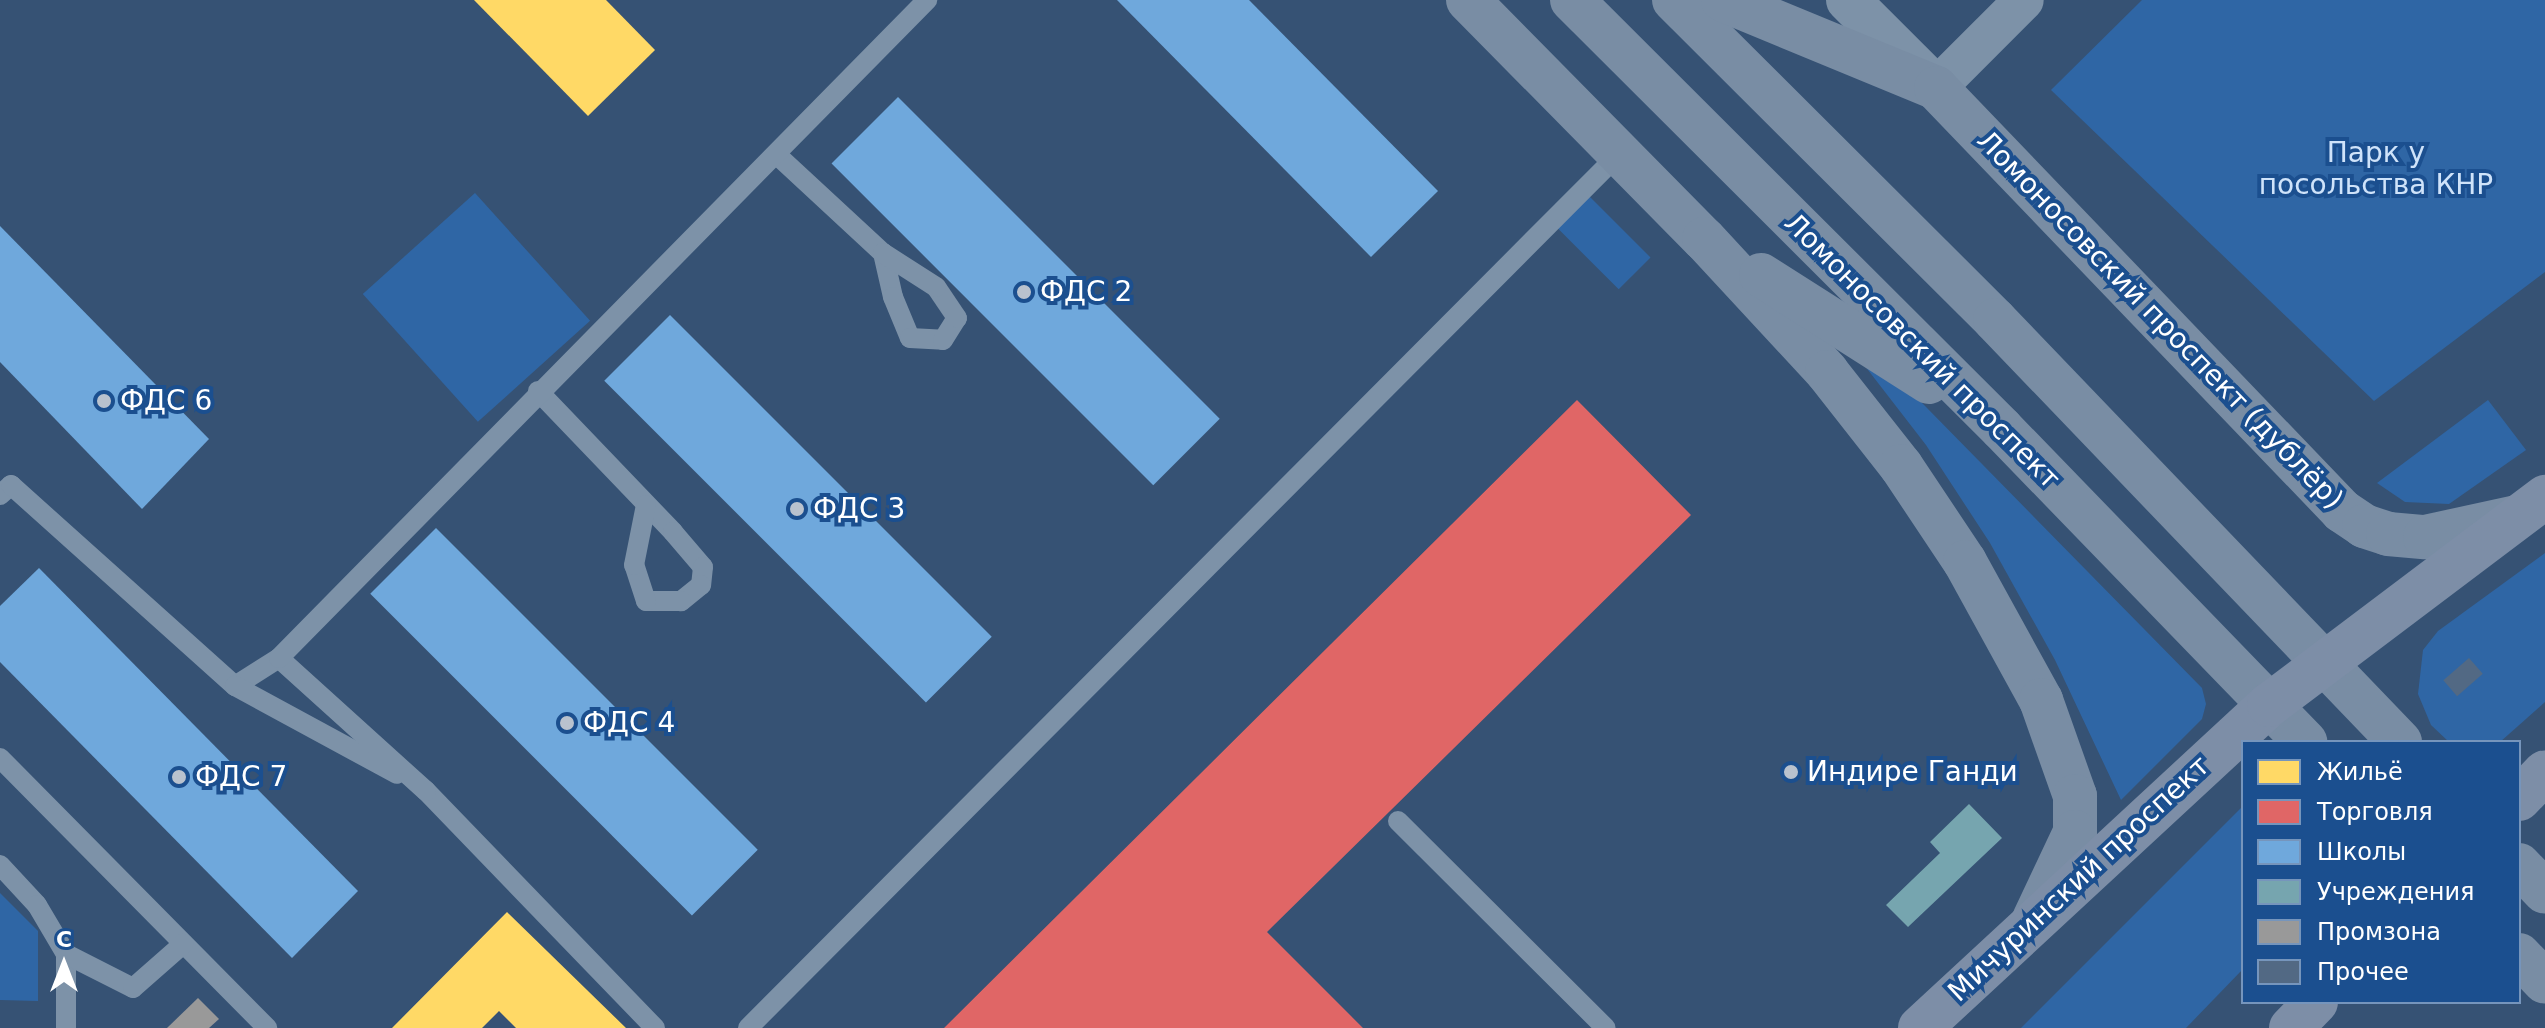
<!DOCTYPE html>
<meta charset="utf-8">
<style>
body{margin:0}
#map{position:relative;width:2545px;height:1028px;overflow:hidden;background:#365274;font-family:"DejaVu Sans",sans-serif}
div>[style]{position:absolute}
.green>*{inset:0;background:#2f66a5;transform-origin:0 0}
.homes>*{inset:0;background:#ffd966}
.shops>*{inset:0;background:#e06666}
.schools>*{inset:0;background:#6fa8dc;transform-origin:0 0}
.public>*{inset:0;background:#76a5af}
.industry>*{inset:0;background:#999}
.building>*{inset:0;background:#526984;transform-origin:0 0}
.service>*{height:20px;margin:-10px;padding:0 10px;transform-origin:10px;border-radius:10px;background:#7d92a8}
.minor>*{height:40px;margin:-20px;padding:0 20px;transform-origin:20px;border-radius:20px;background:#7d92a8}
.tertiary>*{height:44px;margin:-22px;padding:0 22px;transform-origin:22px;border-radius:22px;background:#7d92a8}
.secondary>*{height:44px;margin:-22px;padding:0 22px;transform-origin:22px;border-radius:22px;background:#798da4}
.primary>*{height:44px;margin:-22px;padding:0 22px;transform-origin:22px;border-radius:22px;background:#7d8ea7}
.dots>*{width:22px;height:22px;translate:-50% -50%;box-sizing:border-box;border:4px solid #1b4f8f;border-radius:50%}
span{translate:-50% -50%;white-space:nowrap;text-align:center;line-height:1.15;-webkit-text-stroke:8px #1b4f8f;paint-order:stroke}
.park-label{font-size:28px;color:#cfe3fa}
.poi-label{font-size:28px;color:#fff}
.left{translate:0 -50%;text-align:left}
.street-label{font-size:28px;color:#fff}
.legend{position:absolute;left:2241px;top:740px;width:280px;height:264px;box-sizing:border-box;background:#1b4f8f;border:2px solid #7695bc;margin:0;padding:10px 14px;list-style:none;font-size:24px;color:#fff}
.legend li{display:flex;align-items:center;gap:16px;height:40px}
.legend b{width:40px;border:2px solid #7695bc}
.north{position:absolute;left:24px;top:924px;width:80px;height:80px;-webkit-text-stroke:6px #1b4f8f;paint-order:stroke;rotate:0deg;font-size:22px;font-weight:700;line-height:32px;text-align:center;color:#fff}
.north::after{content:'';display:block;margin:auto;width:28px;height:36px;background:#fff;clip-path:polygon(50% 0,100% 100%,50% 72%,0 100%)}
</style>
<div id="map">
<div class="green">
<div style="clip-path:polygon(2142px 0,2545px 0,2545px 272px,2374px 401px,2051px 90px)"></div>
<div style="left:475px;top:193px;width:172px;height:151px;rotate:48deg"></div>
<div style="left:1589px;top:196px;width:87px;height:45px;rotate:45deg"></div>
<div style="clip-path:polygon(1851px 348px,1874px 354px,2202px 688px,2206px 704px,2202px 719px,2121px 800px,2055px 660px,1990px 543px,1926px 445px)"></div>
<div style="clip-path:polygon(2488px 400px,2526px 450px,2449px 504px,2405px 502px,2377px 483px)"></div>
<div style="clip-path:polygon(2545px 553px,2545px 702px,2500px 742px,2449px 742px,2431px 725px,2418px 694px,2423px 650px,2438px 631px)"></div>
<div style="clip-path:polygon(2243px 806px,2243px 969px,2186px 1028px,2021px 1028px)"></div>
<div style="clip-path:polygon(0 893px,38px 931px,38px 1001px,0 1000px)"></div>
</div>
<div class="homes">
<div style="clip-path:polygon(474px 0,606px 0,655px 50px,588px 116px)"></div>
<div style="clip-path:polygon(507px 912px,626px 1028px,516px 1028px,499px 1011px,482px 1028px,392px 1028px)"></div>
</div>
<div class="shops">
<div style="clip-path:polygon(1577px 400px,1691px 515px,1267px 932px,1363px 1028px,944px 1028px)"></div>
</div>
<div class="schools">
<div style="clip-path:polygon(1117px 0,1249px 0,1438px 191px,1371px 257px)"></div>
<div style="left:898px;top:97px;width:455px;height:94px;rotate:45deg"></div>
<div style="clip-path:polygon(0 226px,209px 439px,142px 509px,0 362px)"></div>
<div style="left:670px;top:315px;width:455px;height:93px;rotate:45deg"></div>
<div style="left:436px;top:528px;width:455px;height:93px;rotate:45deg"></div>
<div style="clip-path:polygon(39px 568px,358px 891px,292px 958px,0 662px,0 606px)"></div>
</div>
<div class="public">
<div style="clip-path:polygon(1969px 804px,2002px 838px,1908px 927px,1886px 905px,1940px 853px,1930px 842px)"></div>
</div>
<div class="industry">
<div style="clip-path:polygon(198px 998px,219px 1019px,209px 1028px,167px 1028px)"></div>
</div>
<div class="building">
<div style="left:2469px;top:658px;width:21px;height:34px;rotate:49deg"></div>
</div>
<div class="service">
<div style="left:777px;top:155px;width:144px;rotate:42.8deg"></div>
<div style="left:883px;top:253px;width:45px;rotate:77.2deg"></div>
<div style="left:893px;top:297px;width:44px;rotate:67.5deg"></div>
<div style="left:910px;top:338px;width:33px;rotate:3deg"></div>
<div style="left:943px;top:340px;width:26px;rotate:-58deg"></div>
<div style="left:957px;top:318px;width:37px;rotate:-124deg"></div>
<div style="left:936px;top:287px;width:63px;rotate:-147.3deg"></div>
<div style="left:538px;top:391px;width:195px;rotate:46.2deg"></div>
<div style="left:673px;top:532px;width:46px;rotate:49.4deg"></div>
<div style="left:703px;top:567px;width:18px;rotate:96deg"></div>
<div style="left:701px;top:585px;width:26px;rotate:141deg"></div>
<div style="left:681px;top:601px;width:35px;rotate:180deg"></div>
<div style="left:646px;top:601px;width:38px;rotate:-108deg"></div>
<div style="left:634px;top:565px;width:61px;rotate:-78.7deg"></div>
<div style="left:0;top:495px;width:15px;rotate:-42deg"></div>
<div style="left:11px;top:485px;width:301px;rotate:41.9deg"></div>
<div style="left:235px;top:686px;width:52px;rotate:-32.5deg"></div>
<div style="left:235px;top:686px;width:184px;rotate:28.5deg"></div>
<div style="left:0;top:758px;width:380px;rotate:45.3deg"></div>
<div style="left:1398px;top:821px;width:293px;rotate:44.9deg"></div>
<div style="left:0;top:865px;width:54px;rotate:47.2deg"></div>
<div style="left:37px;top:905px;width:57px;rotate:59.4deg"></div>
<div style="left:66px;top:954px;width:74px;rotate:90deg"></div>
<div style="left:66px;top:954px;width:75px;rotate:26.9deg"></div>
<div style="left:133px;top:988px;width:67px;rotate:-41.3deg"></div>
<div style="left:655px;top:1028px;width:330px;rotate:-134deg"></div>
<div style="left:426px;top:791px;width:198px;rotate:-137.9deg"></div>
<div style="left:279px;top:658px;width:924px;rotate:-45.44deg"></div>
<div style="left:748px;top:1028px;width:1235px;rotate:-45.1deg"></div>
</div>
<div class="minor">
<div style="left:1936px;top:88px;width:124px;rotate:-45deg"></div>
</div>
<div class="tertiary">
<div style="left:1848px;top:0;width:124px;rotate:45deg"></div>
</div>
<div class="secondary">
<div style="left:1468px;top:0;width:336px;rotate:45.4deg"></div>
<div style="left:1704px;top:239px;width:181px;rotate:47.2deg"></div>
<div style="left:1827px;top:372px;width:120px;rotate:51.8deg"></div>
<div style="left:1901px;top:466px;width:115px;rotate:56.3deg"></div>
<div style="left:1965px;top:562px;width:158px;rotate:61.2deg"></div>
<div style="left:2041px;top:700px;width:102px;rotate:70.5deg"></div>
<div style="left:2075px;top:796px;width:36px;rotate:90deg"></div>
<div style="left:2075px;top:832px;width:96px;rotate:115.2deg"></div>
<div style="left:1572px;top:0;width:607px;rotate:44.93deg"></div>
<div style="left:2002px;top:429px;width:436px;rotate:45.9deg"></div>
<div style="left:1674px;top:0;width:453px;rotate:44.9deg"></div>
<div style="left:1995px;top:320px;width:585px;rotate:46.18deg"></div>
<div style="left:1723px;top:0;width:230px;rotate:22.4deg"></div>
<div style="left:1936px;top:88px;width:586px;rotate:46.17deg"></div>
<div style="left:2342px;top:511px;width:27px;rotate:34deg"></div>
<div style="left:2364px;top:526px;width:25px;rotate:18deg"></div>
<div style="left:2388px;top:534px;width:37px;rotate:5deg"></div>
<div style="left:2425px;top:537px;width:94px;rotate:-12.3deg"></div>
<div style="left:1761px;top:275px;width:199px;rotate:32.5deg"></div>
<div style="left:2519px;top:865px;width:37px;rotate:46deg"></div>
<div style="left:2519px;top:955px;width:37px;rotate:46deg"></div>
</div>
<div class="primary">
<div style="left:2519px;top:799px;width:37px;rotate:-46deg"></div>
<div style="left:1920px;top:1028px;width:476px;rotate:-42.8deg"></div>
<div style="left:2269px;top:705px;width:346px;rotate:-37deg"></div>
<div style="left:2291px;top:1028px;width:36px;rotate:-46deg"></div>
</div>
<div class="dots">
<div style="left:1024px;top:292px;background:#b9c2ce"></div>
<div style="left:104px;top:401px;background:#b9c2ce"></div>
<div style="left:797px;top:509px;background:#b9c2ce"></div>
<div style="left:567px;top:723px;background:#b9c2ce"></div>
<div style="left:1791px;top:772px;background:#b9c2ce"></div>
<div style="left:179px;top:777px;background:#b9c2ce"></div>
</div>
<div class="park-label">
<span style="left:2376px;top:169px">Парк у<br>посольства КНР</span>
</div>
<div class="poi-label">
<span class="left" style="left:1040px;top:292px">ФДС 2</span>
<span class="left" style="left:120px;top:401px">ФДС 6</span>
<span class="left" style="left:813px;top:509px">ФДС 3</span>
<span class="left" style="left:583px;top:723px">ФДС 4</span>
<span class="left" style="left:1807px;top:772px">Индире Ганди</span>
<span class="left" style="left:195px;top:777px">ФДС 7</span>
</div>
<div class="street-label">
<span style="left:2160px;top:320px;rotate:46deg">Ломоносовский проспект (дублёр)</span>
<span style="left:1922px;top:351px;rotate:45deg">Ломоносовский проспект</span>
<span style="left:2079px;top:879px;rotate:-43deg">Мичуринский проспект</span>
</div>
<ul class="legend">
<li><b style="height:22px;background:#ffd966"></b>Жильё</li>
<li><b style="height:22px;background:#e06666"></b>Торговля</li>
<li><b style="height:22px;background:#6fa8dc"></b>Школы</li>
<li><b style="height:22px;background:#76a5af"></b>Учреждения</li>
<li><b style="height:22px;background:#999"></b>Промзона</li>
<li><b style="height:22px;background:#526984"></b>Прочее</li>
</ul>
<div class="north">С</div>
</div>
